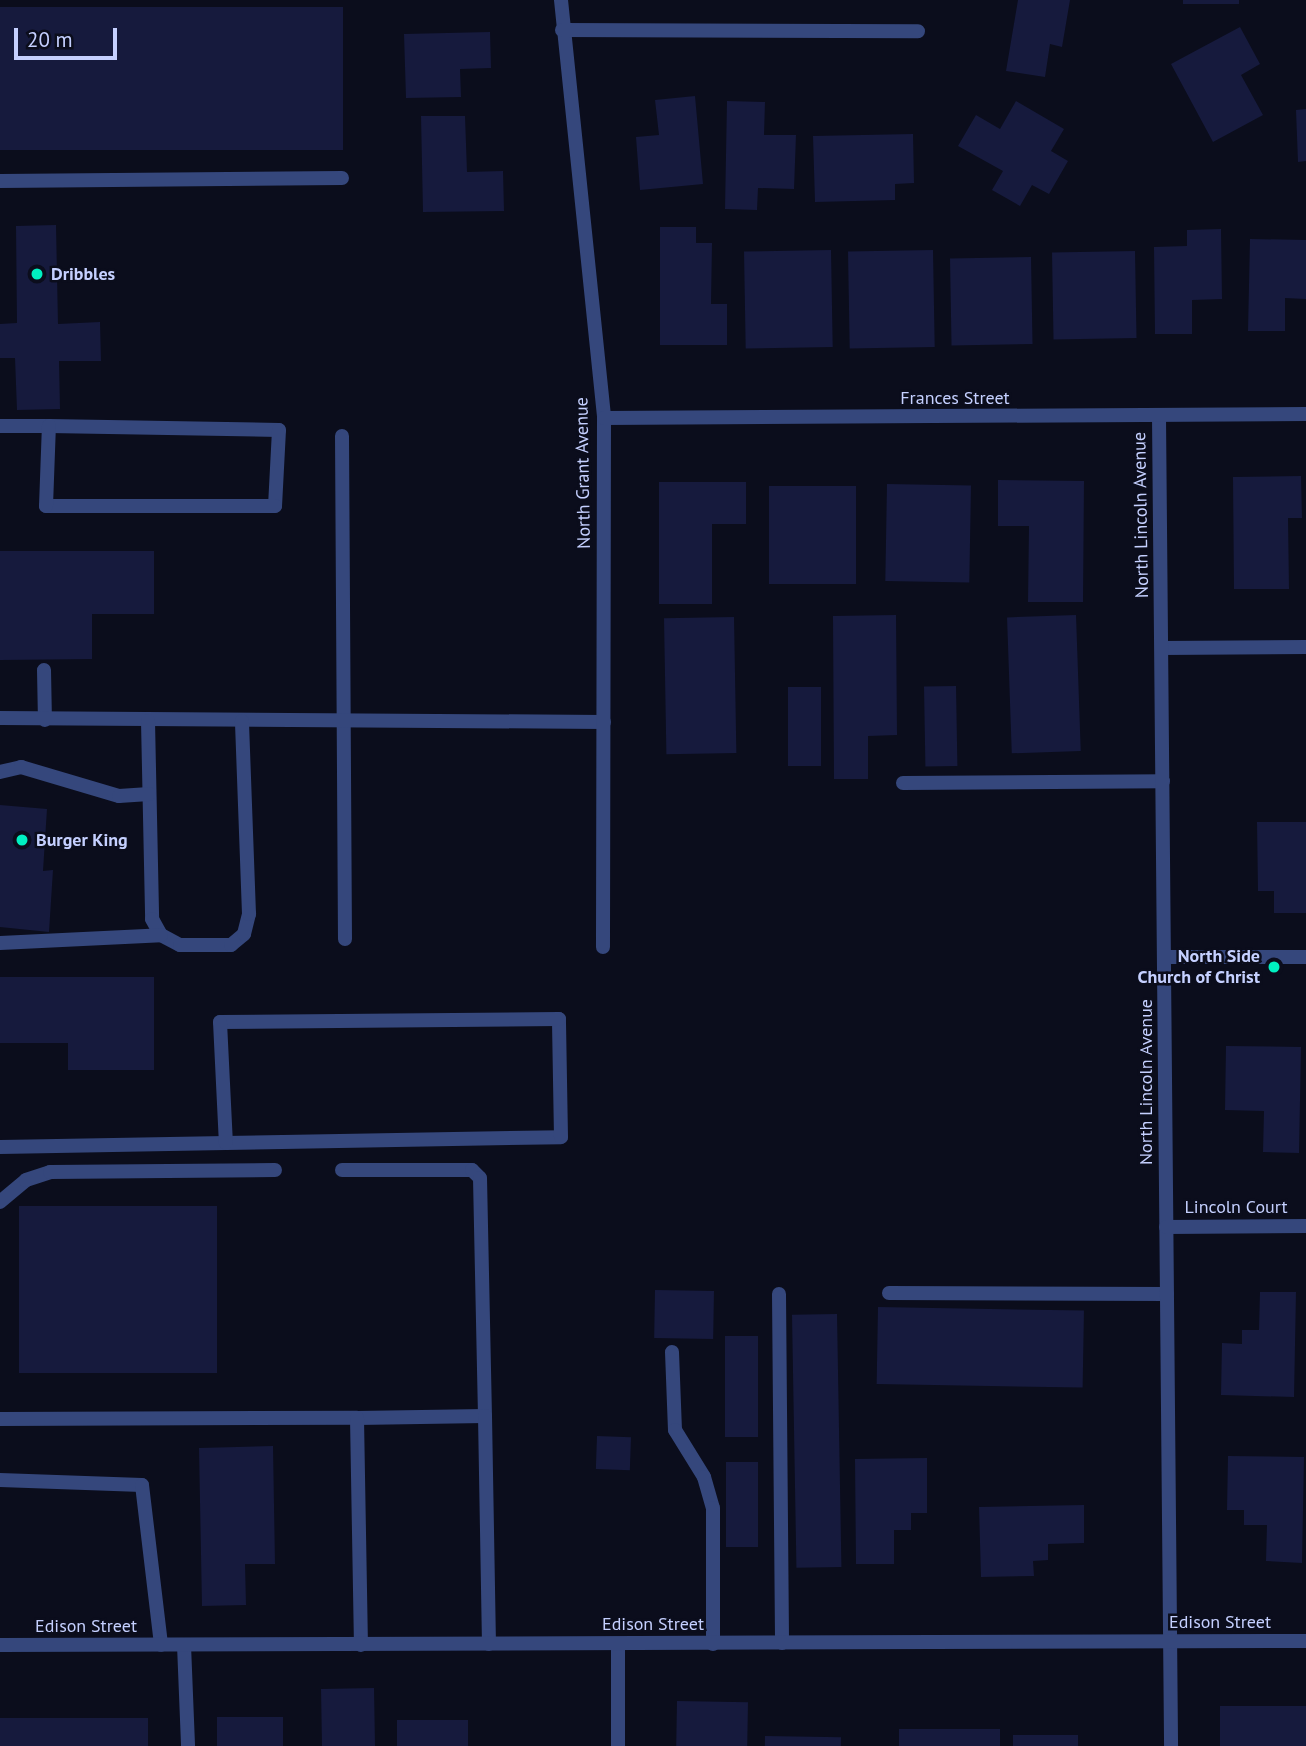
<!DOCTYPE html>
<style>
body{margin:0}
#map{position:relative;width:1306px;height:1746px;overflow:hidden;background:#0b0d1c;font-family:"PT Sans",sans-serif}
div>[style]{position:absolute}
.building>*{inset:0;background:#161a3d;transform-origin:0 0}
.service>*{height:14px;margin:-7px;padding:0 7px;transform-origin:7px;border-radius:7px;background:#35477c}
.minor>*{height:14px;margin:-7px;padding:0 7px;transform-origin:7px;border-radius:7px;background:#35477c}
.tertiary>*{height:14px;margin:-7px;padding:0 7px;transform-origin:7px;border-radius:7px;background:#35477c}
.dots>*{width:19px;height:19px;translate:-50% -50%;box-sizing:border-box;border:4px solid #0b0d1c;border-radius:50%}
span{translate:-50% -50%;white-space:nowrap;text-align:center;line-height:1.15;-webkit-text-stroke:5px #0b0d1c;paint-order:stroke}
.poi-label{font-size:18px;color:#c5d0ff;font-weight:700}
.left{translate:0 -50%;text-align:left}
.right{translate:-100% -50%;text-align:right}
.street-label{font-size:18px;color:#c5d0ff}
.scale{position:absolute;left:14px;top:28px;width:103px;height:32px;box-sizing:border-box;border:4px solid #c5d0ff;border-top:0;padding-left:9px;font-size:21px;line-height:24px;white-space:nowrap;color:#c5d0ff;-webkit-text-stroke:5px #0b0d1c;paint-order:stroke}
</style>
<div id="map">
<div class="building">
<div style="clip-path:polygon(1018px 0,1070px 0,1062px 47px,1050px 44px,1045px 77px,1006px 71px)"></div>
<div style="left:1183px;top:0;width:56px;height:4px"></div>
<div style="left:0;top:7px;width:343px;height:143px"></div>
<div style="clip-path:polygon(1240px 27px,1260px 64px,1241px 75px,1263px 115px,1213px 142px,1171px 64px)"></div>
<div style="clip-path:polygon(490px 32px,491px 68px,460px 69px,461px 97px,406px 98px,404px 34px)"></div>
<div style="clip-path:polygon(695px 96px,703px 184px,640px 190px,636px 137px,659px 135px,655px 100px)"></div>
<div style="clip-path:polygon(727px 101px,765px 102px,764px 135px,796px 135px,794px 189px,758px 188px,757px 210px,725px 209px)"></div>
<div style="clip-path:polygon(1016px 101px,1064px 129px,1051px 151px,1068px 161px,1049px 194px,1032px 185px,1020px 206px,992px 190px,1003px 171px,958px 146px,976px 115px,1000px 129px)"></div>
<div style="clip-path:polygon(1306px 109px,1306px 161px,1298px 162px,1296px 110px)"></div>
<div style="clip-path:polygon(421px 116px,465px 116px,467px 172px,503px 171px,504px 211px,423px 212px)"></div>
<div style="clip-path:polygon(913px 134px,914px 183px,895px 184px,895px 200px,815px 202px,813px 136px)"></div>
<div style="clip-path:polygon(56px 225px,58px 324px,100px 322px,101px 361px,59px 361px,60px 409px,17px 410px,15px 358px,0 358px,0 324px,17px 323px,16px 226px)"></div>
<div style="clip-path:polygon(660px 227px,696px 227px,696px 243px,712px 243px,711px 304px,727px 304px,727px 345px,660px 345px)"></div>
<div style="clip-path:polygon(1221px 229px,1222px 299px,1192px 300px,1192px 334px,1155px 334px,1154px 247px,1187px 246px,1187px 230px)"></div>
<div style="clip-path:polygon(1250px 239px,1306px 240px,1306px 299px,1285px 298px,1285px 331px,1248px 331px)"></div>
<div style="left:831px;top:250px;width:97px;height:87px;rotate:89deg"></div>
<div style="left:933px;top:250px;width:97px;height:85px;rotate:89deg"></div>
<div style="left:1135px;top:251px;width:87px;height:83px;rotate:89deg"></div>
<div style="left:1031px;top:257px;width:87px;height:81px;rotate:89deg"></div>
<div style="clip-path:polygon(1301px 476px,1302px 518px,1288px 518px,1289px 589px,1234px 589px,1233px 477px)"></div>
<div style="clip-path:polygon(998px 480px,1084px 481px,1083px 602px,1028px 602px,1029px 526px,998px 526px)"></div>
<div style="clip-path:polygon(659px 482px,746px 482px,746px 524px,712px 524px,712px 604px,659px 604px)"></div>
<div style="left:887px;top:484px;width:84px;height:97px;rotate:1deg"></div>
<div style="left:769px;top:486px;width:87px;height:98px"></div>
<div style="clip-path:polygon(0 551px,154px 551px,154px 614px,92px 614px,92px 659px,0 660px)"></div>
<div style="clip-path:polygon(896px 615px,897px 735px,868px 736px,868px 779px,834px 779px,833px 616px)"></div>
<div style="left:1076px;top:615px;width:136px;height:69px;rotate:88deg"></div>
<div style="left:734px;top:617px;width:136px;height:70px;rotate:89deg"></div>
<div style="left:956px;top:686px;width:80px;height:32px;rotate:89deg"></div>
<div style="left:788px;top:687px;width:33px;height:79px"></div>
<div style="clip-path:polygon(0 805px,47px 809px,43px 871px,53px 870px,49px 932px,0 927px)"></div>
<div style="clip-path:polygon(1257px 822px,1306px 822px,1306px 913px,1274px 913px,1274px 891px,1258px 891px)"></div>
<div style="clip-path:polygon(0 977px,154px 977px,154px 1070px,68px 1070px,68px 1043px,0 1043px)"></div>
<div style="clip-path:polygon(1226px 1046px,1301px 1047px,1299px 1153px,1263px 1152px,1264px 1111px,1225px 1110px)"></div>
<div style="left:19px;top:1206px;width:198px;height:167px"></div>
<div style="left:655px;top:1290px;width:59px;height:48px;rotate:1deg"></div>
<div style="clip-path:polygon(1260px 1292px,1296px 1292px,1294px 1397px,1221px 1395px,1222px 1343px,1242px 1344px,1242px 1330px,1259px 1330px)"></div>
<div style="left:878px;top:1307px;width:206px;height:77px;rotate:1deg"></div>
<div style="left:837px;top:1314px;width:253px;height:45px;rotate:89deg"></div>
<div style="left:725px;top:1336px;width:33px;height:101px"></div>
<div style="left:597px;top:1436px;width:34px;height:33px;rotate:2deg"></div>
<div style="clip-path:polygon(273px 1446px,275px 1564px,245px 1564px,246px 1605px,202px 1606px,199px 1448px)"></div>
<div style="clip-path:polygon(1228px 1456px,1304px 1457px,1302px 1563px,1266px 1561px,1267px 1525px,1244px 1525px,1244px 1510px,1227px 1510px)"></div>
<div style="clip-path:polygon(927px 1458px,927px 1513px,911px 1513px,911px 1530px,894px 1530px,894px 1564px,856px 1564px,855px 1459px)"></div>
<div style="left:726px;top:1462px;width:32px;height:85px"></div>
<div style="clip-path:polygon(1084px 1505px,1084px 1543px,1048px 1544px,1048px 1560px,1033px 1561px,1034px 1576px,981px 1577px,979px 1507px)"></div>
<div style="left:374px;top:1688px;width:58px;height:53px;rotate:89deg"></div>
<div style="left:677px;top:1701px;width:71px;height:45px;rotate:1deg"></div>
<div style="left:1220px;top:1706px;width:86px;height:40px"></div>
<div style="left:283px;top:1717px;width:29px;height:66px;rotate:90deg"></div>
<div style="left:0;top:1718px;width:148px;height:28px"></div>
<div style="left:468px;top:1720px;width:26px;height:71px;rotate:90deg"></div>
<div style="left:1000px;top:1729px;width:17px;height:101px;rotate:90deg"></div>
<div style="left:1013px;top:1735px;width:65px;height:11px"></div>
<div style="left:765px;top:1736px;width:76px;height:10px;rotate:1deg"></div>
</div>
<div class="service">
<div style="left:0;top:181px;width:342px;rotate:-0.5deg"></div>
<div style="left:0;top:426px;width:49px"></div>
<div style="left:49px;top:426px;width:230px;rotate:1deg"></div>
<div style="left:279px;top:430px;width:76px;rotate:93deg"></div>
<div style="left:275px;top:506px;width:229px;rotate:180deg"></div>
<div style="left:46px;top:506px;width:80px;rotate:-87.9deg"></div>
<div style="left:342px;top:436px;width:503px;rotate:89.66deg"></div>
<div style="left:1162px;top:648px;width:144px;rotate:-0.4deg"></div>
<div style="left:44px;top:670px;width:50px;rotate:88.9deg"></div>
<div style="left:0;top:718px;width:604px;rotate:0.38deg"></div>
<div style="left:148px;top:721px;width:198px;rotate:88.8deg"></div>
<div style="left:152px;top:919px;width:18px;rotate:61deg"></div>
<div style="left:161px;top:935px;width:21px;rotate:28deg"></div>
<div style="left:180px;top:945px;width:51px"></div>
<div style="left:231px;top:945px;width:17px;rotate:-40deg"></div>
<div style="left:244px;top:934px;width:21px;rotate:-76deg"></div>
<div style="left:249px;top:914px;width:193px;rotate:-92.1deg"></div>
<div style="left:0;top:772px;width:22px;rotate:-13deg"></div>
<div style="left:21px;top:767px;width:102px;rotate:16.5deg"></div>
<div style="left:119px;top:796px;width:30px;rotate:-4deg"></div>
<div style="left:903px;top:783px;width:260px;rotate:-0.4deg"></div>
<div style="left:0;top:943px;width:161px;rotate:-2.8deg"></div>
<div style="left:1165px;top:957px;width:141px"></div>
<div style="left:0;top:1147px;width:226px;rotate:-1deg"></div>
<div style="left:226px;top:1143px;width:335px;rotate:-1deg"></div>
<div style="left:561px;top:1137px;width:118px;rotate:-91deg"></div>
<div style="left:559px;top:1019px;width:339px;rotate:179.5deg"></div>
<div style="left:220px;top:1022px;width:121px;rotate:87.2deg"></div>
<div style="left:342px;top:1170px;width:130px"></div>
<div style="left:472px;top:1170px;width:11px;rotate:45deg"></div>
<div style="left:480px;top:1178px;width:238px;rotate:88.8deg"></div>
<div style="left:0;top:1202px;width:34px;rotate:-40deg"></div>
<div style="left:26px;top:1180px;width:25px;rotate:-18deg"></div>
<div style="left:50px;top:1172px;width:225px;rotate:-0.5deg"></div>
<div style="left:889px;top:1293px;width:278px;rotate:0.2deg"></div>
<div style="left:779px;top:1294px;width:349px;rotate:89.5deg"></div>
<div style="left:672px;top:1352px;width:78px;rotate:87.8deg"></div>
<div style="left:675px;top:1430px;width:55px;rotate:58.3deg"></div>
<div style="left:704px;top:1477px;width:32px;rotate:74deg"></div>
<div style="left:713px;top:1508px;width:136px;rotate:90deg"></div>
<div style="left:357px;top:1418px;width:128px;rotate:-0.9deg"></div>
<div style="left:485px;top:1416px;width:228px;rotate:89deg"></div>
<div style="left:0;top:1419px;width:357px;rotate:-0.2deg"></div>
<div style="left:357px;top:1418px;width:227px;rotate:89deg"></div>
<div style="left:0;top:1480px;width:142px;rotate:2deg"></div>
<div style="left:142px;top:1485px;width:161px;rotate:83.2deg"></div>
<div style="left:184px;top:1645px;width:101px;rotate:87.7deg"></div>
</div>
<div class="minor">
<div style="left:561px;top:0;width:420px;rotate:84.1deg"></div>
<div style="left:604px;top:418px;width:529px;rotate:90.11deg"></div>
<div style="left:562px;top:30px;width:356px;rotate:0.2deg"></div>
<div style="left:1159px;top:417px;width:1329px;rotate:89.48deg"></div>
<div style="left:604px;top:418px;width:702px;rotate:-0.33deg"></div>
<div style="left:1166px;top:1227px;width:140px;rotate:-0.4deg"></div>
<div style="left:618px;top:1644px;width:102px;rotate:90deg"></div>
</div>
<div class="tertiary">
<div style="left:0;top:1645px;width:1306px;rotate:-0.18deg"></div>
</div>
<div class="dots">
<div style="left:37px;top:274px;background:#00f0c1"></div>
<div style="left:22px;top:840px;background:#00f0c1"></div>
<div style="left:1274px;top:967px;background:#00f0c1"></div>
</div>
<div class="poi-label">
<span class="left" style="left:51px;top:274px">Dribbles</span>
<span class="left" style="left:36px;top:840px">Burger King</span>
<span class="right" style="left:1260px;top:967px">North Side<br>Church of Christ</span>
</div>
<div class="street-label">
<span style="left:955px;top:398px">Frances Street</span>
<span style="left:583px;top:473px;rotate:-91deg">North Grant Avenue</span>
<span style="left:1141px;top:515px;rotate:-91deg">North Lincoln Avenue</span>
<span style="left:1146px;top:1082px;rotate:-90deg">North Lincoln Avenue</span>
<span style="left:1236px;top:1207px">Lincoln Court</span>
<span style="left:1220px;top:1622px">Edison Street</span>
<span style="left:653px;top:1624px">Edison Street</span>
<span style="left:86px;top:1626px">Edison Street</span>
</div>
<div class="scale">20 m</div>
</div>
